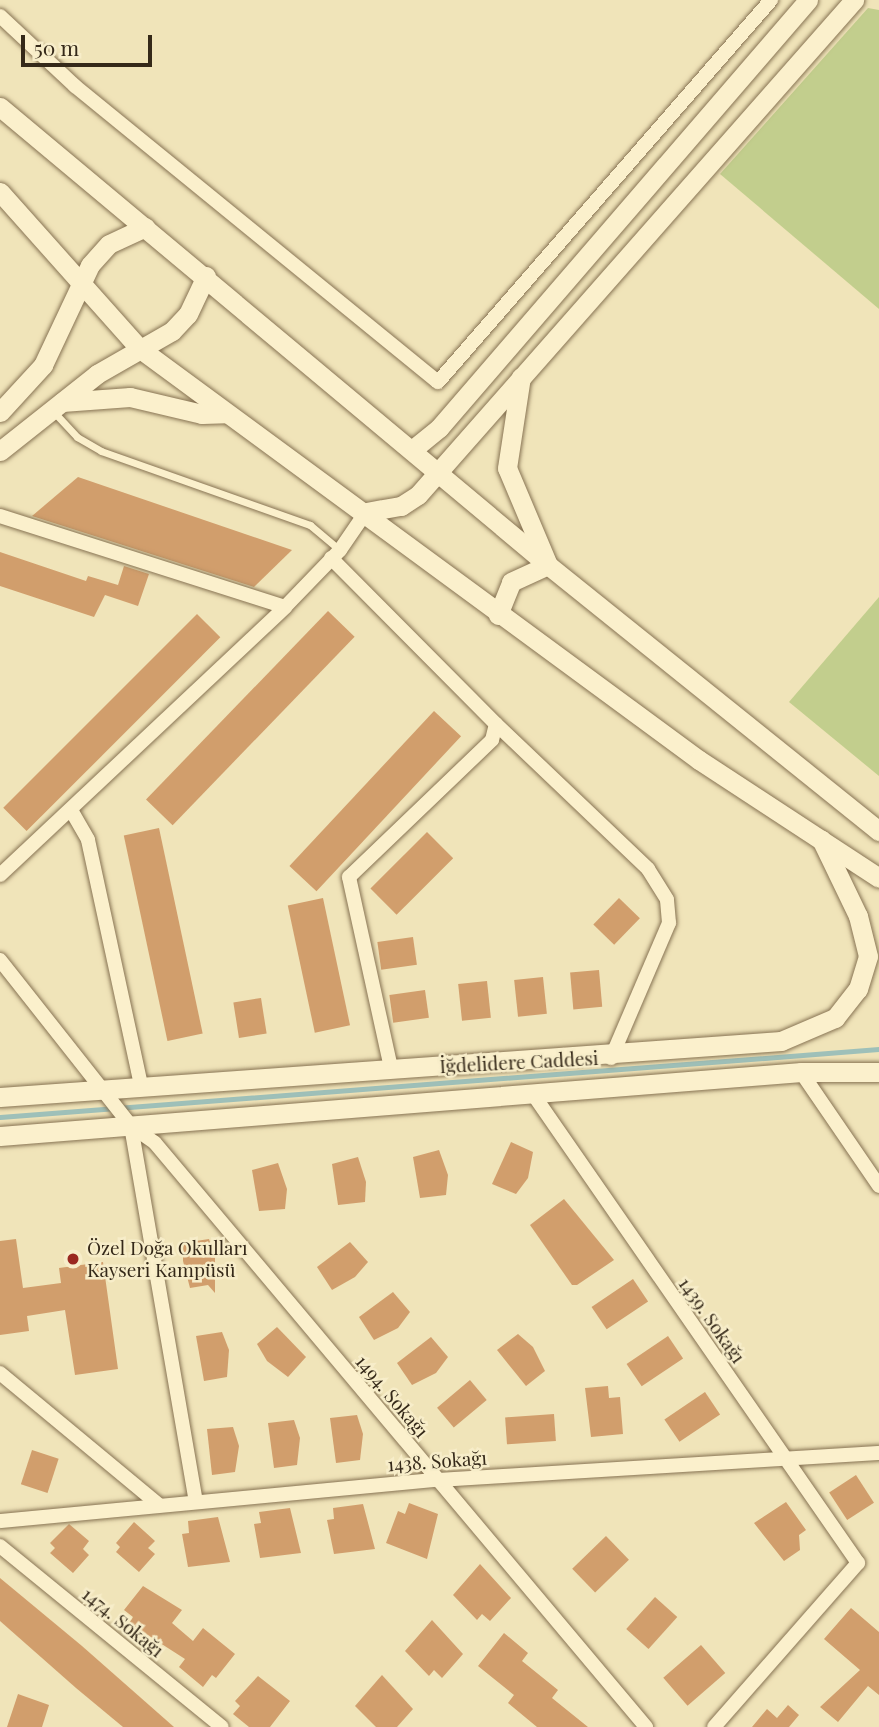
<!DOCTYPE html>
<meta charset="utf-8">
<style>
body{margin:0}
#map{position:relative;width:879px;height:1727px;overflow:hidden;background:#f0e4b9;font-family:"Playfair Display",serif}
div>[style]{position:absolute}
.green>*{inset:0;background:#c2ce8d}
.stream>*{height:5px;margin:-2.5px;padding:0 2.5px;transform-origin:2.5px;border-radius:2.5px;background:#9ec0b9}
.building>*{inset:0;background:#d19e6c;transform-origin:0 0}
.roads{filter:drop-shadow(0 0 2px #877353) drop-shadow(0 0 2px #877353)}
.lane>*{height:7px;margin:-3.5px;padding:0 3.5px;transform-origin:3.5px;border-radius:3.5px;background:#fbf0cc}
.street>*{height:14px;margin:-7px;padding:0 7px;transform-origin:7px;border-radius:7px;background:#fbf0cc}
.secondary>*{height:19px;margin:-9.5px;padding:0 9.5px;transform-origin:9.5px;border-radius:9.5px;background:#fbf0cc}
.dots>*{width:19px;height:19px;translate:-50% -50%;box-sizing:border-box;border:4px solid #f7edc9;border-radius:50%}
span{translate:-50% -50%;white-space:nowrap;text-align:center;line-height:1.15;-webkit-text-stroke:5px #f7edc9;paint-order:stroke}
.street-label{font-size:19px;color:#352919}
.poi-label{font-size:19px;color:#352919}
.left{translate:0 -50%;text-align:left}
.scale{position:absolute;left:21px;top:35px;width:131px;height:32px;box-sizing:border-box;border:4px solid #352919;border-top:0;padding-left:9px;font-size:21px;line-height:24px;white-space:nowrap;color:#352919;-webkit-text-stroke:5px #f7edc9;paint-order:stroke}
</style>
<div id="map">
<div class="green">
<div style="clip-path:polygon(868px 8px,879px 10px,879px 309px,720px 174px)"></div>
<div style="clip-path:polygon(879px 597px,879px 776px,789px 702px)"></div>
</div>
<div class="stream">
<div style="left:0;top:1117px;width:882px;rotate:-4.42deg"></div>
</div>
<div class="building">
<div style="clip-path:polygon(78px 477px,292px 550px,254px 587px,32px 516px)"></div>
<div style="clip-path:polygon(0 552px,86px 581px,88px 576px,118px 585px,124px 566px,149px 574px,138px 606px,105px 595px,94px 617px,0 586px)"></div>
<div style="left:328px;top:611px;width:37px;height:262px;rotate:44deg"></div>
<div style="left:197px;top:614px;width:33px;height:274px;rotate:45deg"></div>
<div style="left:434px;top:711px;width:37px;height:212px;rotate:43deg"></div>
<div style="left:159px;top:828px;width:210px;height:36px;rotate:78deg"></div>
<div style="left:427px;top:832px;width:37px;height:80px;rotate:45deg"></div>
<div style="left:323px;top:898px;width:130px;height:36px;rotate:78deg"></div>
<div style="left:619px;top:898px;width:29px;height:37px;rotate:44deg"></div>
<div style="left:413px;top:937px;width:28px;height:36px;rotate:82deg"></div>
<div style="left:599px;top:970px;width:37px;height:29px;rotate:85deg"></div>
<div style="left:543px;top:977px;width:37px;height:29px;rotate:84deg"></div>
<div style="left:487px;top:981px;width:37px;height:29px;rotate:84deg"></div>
<div style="left:425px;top:990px;width:28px;height:36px;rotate:82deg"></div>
<div style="left:261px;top:998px;width:36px;height:28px;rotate:81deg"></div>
<div style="clip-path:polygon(511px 1142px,533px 1152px,528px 1178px,516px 1194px,492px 1184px)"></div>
<div style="clip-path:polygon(439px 1150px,448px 1175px,446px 1195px,420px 1198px,413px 1157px)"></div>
<div style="clip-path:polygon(358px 1157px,366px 1182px,365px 1202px,338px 1205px,332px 1164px)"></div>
<div style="clip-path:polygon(278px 1163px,287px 1189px,285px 1209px,259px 1211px,252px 1170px)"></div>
<div style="clip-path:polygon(564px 1199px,614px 1260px,577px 1285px,572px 1285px,530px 1225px)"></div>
<div style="clip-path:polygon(16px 1239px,23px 1288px,61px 1283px,59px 1268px,103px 1262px,118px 1369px,75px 1375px,65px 1310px,27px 1316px,29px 1331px,0 1335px,0 1241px)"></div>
<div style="clip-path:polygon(209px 1239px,215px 1258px,215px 1293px,208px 1285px,190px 1288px,183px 1261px,183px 1243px)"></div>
<div style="clip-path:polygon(350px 1242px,368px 1262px,355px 1277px,332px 1290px,317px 1267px)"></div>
<div style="left:633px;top:1279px;width:27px;height:50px;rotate:56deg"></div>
<div style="clip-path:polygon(393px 1292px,410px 1312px,398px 1328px,374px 1340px,359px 1317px)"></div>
<div style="clip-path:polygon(277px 1327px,306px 1357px,288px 1377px,267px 1361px,257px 1344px)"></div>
<div style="clip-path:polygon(222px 1332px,229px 1350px,227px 1377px,204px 1381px,196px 1336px)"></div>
<div style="clip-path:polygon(518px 1334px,533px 1347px,545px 1371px,526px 1386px,497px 1350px)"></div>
<div style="left:668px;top:1336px;width:27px;height:50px;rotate:56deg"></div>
<div style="clip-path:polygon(431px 1337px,448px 1357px,436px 1373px,412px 1385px,397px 1363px)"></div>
<div style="left:470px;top:1380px;width:26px;height:43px;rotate:50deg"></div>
<div style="clip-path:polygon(608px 1386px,609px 1398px,620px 1397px,623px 1434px,591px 1437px,585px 1388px)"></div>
<div style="left:705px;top:1392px;width:27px;height:49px;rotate:56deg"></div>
<div style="left:554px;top:1414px;width:27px;height:49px;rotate:86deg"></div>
<div style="clip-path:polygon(357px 1415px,363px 1434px,360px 1460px,336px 1463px,330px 1418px)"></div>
<div style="clip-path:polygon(294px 1420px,300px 1438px,297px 1465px,274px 1468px,268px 1423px)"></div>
<div style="clip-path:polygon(233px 1427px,239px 1446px,235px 1472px,212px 1475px,207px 1429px)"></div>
<div style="left:32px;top:1450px;width:28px;height:36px;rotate:18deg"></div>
<div style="left:856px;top:1475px;width:33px;height:32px;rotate:57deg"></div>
<div style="clip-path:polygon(786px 1502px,806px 1530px,799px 1535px,800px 1550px,784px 1561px,754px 1523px)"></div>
<div style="clip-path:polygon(409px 1503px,438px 1514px,427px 1559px,386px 1543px,398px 1511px,405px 1514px)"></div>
<div style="clip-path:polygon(363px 1504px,375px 1549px,334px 1554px,327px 1520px,334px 1519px,333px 1508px)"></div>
<div style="clip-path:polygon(290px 1508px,301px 1553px,260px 1558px,254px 1524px,261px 1523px,259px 1512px)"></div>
<div style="clip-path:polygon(218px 1517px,230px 1562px,188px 1567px,182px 1534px,189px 1533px,188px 1521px)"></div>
<div style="clip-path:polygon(134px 1522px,155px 1541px,148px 1548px,155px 1554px,139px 1572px,116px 1552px,120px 1547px,116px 1543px)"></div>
<div style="clip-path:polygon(69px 1524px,89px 1541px,83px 1549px,89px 1555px,73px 1573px,50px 1553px,55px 1548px,50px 1543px)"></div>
<div style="left:606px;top:1536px;width:33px;height:47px;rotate:46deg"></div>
<div style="clip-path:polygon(480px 1564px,511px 1598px,490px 1621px,482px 1614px,477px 1620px,453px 1595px)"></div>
<div style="clip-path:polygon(0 1578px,82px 1646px,174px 1727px,123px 1727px,76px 1688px,0 1621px)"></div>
<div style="clip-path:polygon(143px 1586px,182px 1610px,172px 1623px,193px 1641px,203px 1628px,235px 1654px,216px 1678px,212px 1675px,203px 1687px,179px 1667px,185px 1659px,129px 1623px,133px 1617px,124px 1610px)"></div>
<div style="left:655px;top:1597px;width:30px;height:43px;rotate:42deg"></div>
<div style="clip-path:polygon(851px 1608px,879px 1632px,879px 1695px,868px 1686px,838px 1722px,820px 1707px,860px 1670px,824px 1639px)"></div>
<div style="clip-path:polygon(432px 1620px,463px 1654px,442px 1678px,434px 1670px,429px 1676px,405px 1651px)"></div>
<div style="clip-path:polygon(504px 1633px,528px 1653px,522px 1661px,558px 1690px,552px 1698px,588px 1727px,537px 1727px,508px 1703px,514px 1695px,478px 1666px)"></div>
<div style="left:701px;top:1645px;width:37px;height:50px;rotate:49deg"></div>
<div style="clip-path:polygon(382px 1675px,413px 1709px,397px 1727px,376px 1727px,355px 1706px)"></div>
<div style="clip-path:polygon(258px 1676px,290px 1701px,270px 1727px,249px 1727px,233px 1714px,240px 1706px,235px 1701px)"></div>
<div style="clip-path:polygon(18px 1694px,49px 1705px,42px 1727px,7px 1727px)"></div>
<div style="clip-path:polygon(788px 1705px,799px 1715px,789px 1727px,752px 1727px,767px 1709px,777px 1718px)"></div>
</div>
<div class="roads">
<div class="lane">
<div style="left:52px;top:410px;width:37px;rotate:47deg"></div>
<div style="left:77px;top:437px;width:28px;rotate:30deg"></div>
<div style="left:101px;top:451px;width:222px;rotate:19.5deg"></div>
<div style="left:310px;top:525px;width:39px;rotate:40deg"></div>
</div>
<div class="street">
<div style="left:0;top:16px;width:103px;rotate:43deg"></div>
<div style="left:75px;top:86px;width:468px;rotate:39.2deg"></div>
<div style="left:438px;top:382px;width:507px;rotate:-48.92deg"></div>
<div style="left:0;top:516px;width:299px;rotate:17.7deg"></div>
<div style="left:331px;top:558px;width:234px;rotate:45.2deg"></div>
<div style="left:496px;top:724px;width:16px;rotate:104deg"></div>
<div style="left:492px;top:740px;width:198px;rotate:136.2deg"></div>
<div style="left:349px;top:877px;width:196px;rotate:77.6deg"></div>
<div style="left:496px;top:724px;width:210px;rotate:43.6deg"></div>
<div style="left:648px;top:869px;width:36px;rotate:58deg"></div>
<div style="left:667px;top:900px;width:23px;rotate:85deg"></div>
<div style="left:669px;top:923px;width:147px;rotate:113.2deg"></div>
<div style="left:71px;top:810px;width:34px;rotate:60deg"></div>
<div style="left:88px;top:840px;width:251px;rotate:77.8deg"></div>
<div style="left:0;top:875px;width:391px;rotate:-43.2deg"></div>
<div style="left:285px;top:607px;width:79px;rotate:-46deg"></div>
<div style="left:340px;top:550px;width:46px;rotate:-55.6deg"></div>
<div style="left:0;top:960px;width:211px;rotate:51.7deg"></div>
<div style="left:131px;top:1126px;width:381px;rotate:80.2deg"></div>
<div style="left:801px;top:1072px;width:138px;rotate:55.6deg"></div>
<div style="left:535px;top:1097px;width:567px;rotate:55.27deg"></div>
<div style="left:858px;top:1563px;width:218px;rotate:131.3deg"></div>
<div style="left:131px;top:1126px;width:29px;rotate:35deg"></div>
<div style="left:155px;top:1143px;width:763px;rotate:49.94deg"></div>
<div style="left:0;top:1373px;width:207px;rotate:39.7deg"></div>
<div style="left:0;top:1521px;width:439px;rotate:-5.4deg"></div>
<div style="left:437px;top:1480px;width:443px;rotate:-3.5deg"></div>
<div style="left:0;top:1546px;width:286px;rotate:39.2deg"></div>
</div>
<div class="secondary">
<div style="left:0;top:107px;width:714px;rotate:39.89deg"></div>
<div style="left:548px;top:565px;width:425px;rotate:38.8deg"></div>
<div style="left:0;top:192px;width:209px;rotate:48.3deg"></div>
<div style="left:139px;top:348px;width:695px;rotate:36.34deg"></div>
<div style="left:699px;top:760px;width:215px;rotate:33.2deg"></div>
<div style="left:62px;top:402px;width:68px;rotate:-4.2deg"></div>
<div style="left:130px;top:397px;width:74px;rotate:13.3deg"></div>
<div style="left:202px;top:414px;width:24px;rotate:-2deg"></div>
<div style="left:0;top:412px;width:64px;rotate:-47.5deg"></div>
<div style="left:43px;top:365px;width:110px;rotate:-64.8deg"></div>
<div style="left:90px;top:265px;width:28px;rotate:-48deg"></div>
<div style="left:109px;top:244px;width:40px;rotate:-25deg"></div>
<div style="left:412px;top:450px;width:35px;rotate:-39deg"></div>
<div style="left:439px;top:428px;width:565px;rotate:-49.23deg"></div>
<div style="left:0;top:451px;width:124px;rotate:-38.4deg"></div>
<div style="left:97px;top:374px;width:86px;rotate:-29.8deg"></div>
<div style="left:172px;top:331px;width:23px;rotate:-47deg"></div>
<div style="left:188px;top:314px;width:42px;rotate:-64.7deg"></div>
<div style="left:366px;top:512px;width:36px;rotate:-10deg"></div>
<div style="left:401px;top:506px;width:20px;rotate:-33deg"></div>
<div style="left:418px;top:495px;width:660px;rotate:-48.63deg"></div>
<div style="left:498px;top:615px;width:35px;rotate:-68deg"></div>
<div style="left:511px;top:582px;width:41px;rotate:-24.7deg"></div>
<div style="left:548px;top:565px;width:105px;rotate:-112.9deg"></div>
<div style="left:507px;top:468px;width:92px;rotate:-81.3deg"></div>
<div style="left:0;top:1097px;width:783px;rotate:-4.1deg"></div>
<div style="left:781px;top:1041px;width:59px;rotate:-23.1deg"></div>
<div style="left:835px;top:1018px;width:37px;rotate:-52deg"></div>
<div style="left:858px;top:989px;width:34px;rotate:-73deg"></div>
<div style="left:868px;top:956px;width:41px;rotate:-104deg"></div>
<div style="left:858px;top:916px;width:85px;rotate:-115.7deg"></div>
<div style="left:0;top:1136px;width:804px;rotate:-4.57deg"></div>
<div style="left:801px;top:1072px;width:78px"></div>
</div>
</div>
<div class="dots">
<div style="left:73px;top:1259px;background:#9a2820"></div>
</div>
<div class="street-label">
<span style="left:519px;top:1062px;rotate:-3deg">İğdelidere Caddesi</span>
<span style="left:712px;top:1320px;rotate:55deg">1439. Sokağı</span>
<span style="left:392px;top:1396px;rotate:50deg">1494. Sokağı</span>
<span style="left:437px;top:1461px;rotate:-4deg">1438. Sokağı</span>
<span style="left:123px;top:1622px;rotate:39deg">1474. Sokağı</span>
</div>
<div class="poi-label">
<span class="left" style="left:87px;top:1259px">Özel Doğa Okulları<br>Kayseri Kampüsü</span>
</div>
<div class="scale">50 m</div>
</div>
